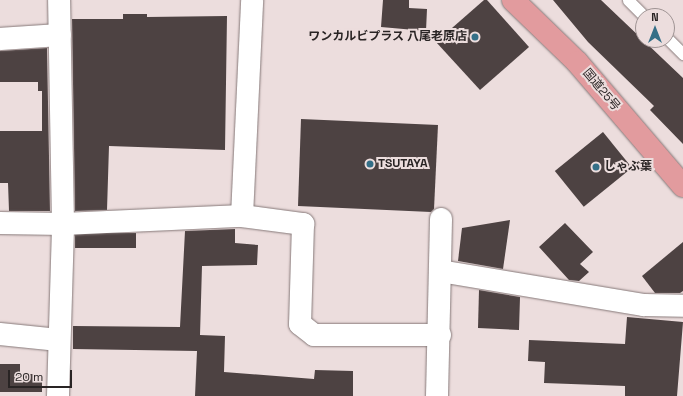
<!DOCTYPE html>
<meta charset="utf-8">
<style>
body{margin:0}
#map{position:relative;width:683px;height:396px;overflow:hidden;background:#ecdddd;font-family:"Space Grotesk","Noto Sans JP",sans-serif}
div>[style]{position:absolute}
.building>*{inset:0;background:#4d4242;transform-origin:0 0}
.roads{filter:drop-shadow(0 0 1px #867979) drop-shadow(0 0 1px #867979)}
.service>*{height:11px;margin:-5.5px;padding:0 5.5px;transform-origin:5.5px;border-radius:5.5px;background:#fff}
.minor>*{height:22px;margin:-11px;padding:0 11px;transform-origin:11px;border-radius:11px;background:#fff}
.trunk>*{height:22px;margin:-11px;padding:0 11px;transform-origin:11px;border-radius:11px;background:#e29b9e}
.dots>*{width:11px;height:11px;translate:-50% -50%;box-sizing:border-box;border:2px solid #ecdddd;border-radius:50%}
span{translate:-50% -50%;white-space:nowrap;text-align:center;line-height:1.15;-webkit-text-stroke:4px #ecdddd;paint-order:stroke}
.poi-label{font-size:12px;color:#292424;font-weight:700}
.right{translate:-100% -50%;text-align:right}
.left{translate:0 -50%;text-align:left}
.street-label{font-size:12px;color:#292424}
.north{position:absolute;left:635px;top:8px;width:40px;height:40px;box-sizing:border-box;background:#ecdddd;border:1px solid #9e9393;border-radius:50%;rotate:0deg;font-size:11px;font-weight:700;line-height:16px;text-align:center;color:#292424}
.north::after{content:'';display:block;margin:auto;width:14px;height:18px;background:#346f87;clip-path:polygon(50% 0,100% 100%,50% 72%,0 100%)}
.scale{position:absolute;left:8px;top:370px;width:64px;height:18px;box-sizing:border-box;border:2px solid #292424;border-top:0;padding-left:5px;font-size:12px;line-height:14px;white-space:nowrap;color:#292424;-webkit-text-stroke:3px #ecdddd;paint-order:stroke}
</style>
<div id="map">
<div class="building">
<div style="clip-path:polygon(383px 0,409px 0,409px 8px,427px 9px,426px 31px,381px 27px)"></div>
<div style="clip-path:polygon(484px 0,487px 0,529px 47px,480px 90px,436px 42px)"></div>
<div style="clip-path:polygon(553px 0,601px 0,683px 78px,683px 144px,650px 110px,654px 106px,588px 42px)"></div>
<div style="clip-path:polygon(123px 14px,147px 14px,147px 17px,227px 16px,225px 150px,109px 146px,107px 210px,75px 211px,72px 19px,123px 19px)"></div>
<div style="clip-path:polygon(47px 48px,50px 211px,9px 211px,8px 183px,0 183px,0 131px,42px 131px,42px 91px,38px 91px,38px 82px,0 82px,0 51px)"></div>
<div style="clip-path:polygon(301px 119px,438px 125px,434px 209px,431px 212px,298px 206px)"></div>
<div style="left:603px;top:132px;width:46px;height:62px;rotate:51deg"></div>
<div style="clip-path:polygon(510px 220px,503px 269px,458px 261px,462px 228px)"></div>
<div style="clip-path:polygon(565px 223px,593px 252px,580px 264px,589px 272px,579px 281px,569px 280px,539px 247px)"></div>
<div style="clip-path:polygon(235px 229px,235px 243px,258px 245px,257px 265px,202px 266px,200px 335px,225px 336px,224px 372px,314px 379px,315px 370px,353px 371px,353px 396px,195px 396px,197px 351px,73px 349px,73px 326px,180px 327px,185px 231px)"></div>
<div style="left:136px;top:233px;width:15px;height:61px;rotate:90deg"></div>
<div style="clip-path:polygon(683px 242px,683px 291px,680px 293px,655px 293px,642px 276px)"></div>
<div style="clip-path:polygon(479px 290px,520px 297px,519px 330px,478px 328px)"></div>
<div style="clip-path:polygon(627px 317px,683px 322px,677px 396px,625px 396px,625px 386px,544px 383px,545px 362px,528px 361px,529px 340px,625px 344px)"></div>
<div style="clip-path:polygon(0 364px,20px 364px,20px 374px,42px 374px,42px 392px,0 392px)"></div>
</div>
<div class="roads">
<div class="service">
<div style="left:628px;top:0;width:23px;rotate:45deg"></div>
<div style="left:667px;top:38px;width:23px;rotate:45deg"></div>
</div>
<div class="minor">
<div style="left:0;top:39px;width:60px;rotate:-3.8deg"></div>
<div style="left:242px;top:216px;width:216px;rotate:-87.3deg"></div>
<div style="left:0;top:223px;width:63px;rotate:0.9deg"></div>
<div style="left:63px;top:224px;width:179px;rotate:-2.6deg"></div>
<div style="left:242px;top:216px;width:62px;rotate:7.5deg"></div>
<div style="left:303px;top:224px;width:100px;rotate:91.7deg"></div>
<div style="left:300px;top:324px;width:18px;rotate:38deg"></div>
<div style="left:314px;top:335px;width:126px"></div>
<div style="left:440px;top:271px;width:207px;rotate:9.5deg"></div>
<div style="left:644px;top:305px;width:39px;rotate:1deg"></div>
<div style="left:0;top:334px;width:59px;rotate:5.8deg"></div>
<div style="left:58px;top:396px;width:172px;rotate:-88.3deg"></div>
<div style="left:63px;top:224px;width:224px;rotate:-91deg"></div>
<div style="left:437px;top:396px;width:177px;rotate:-88.7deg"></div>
</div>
<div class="trunk">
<div style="left:513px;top:0;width:89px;rotate:44.1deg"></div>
<div style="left:577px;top:62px;width:163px;rotate:49.5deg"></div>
</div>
</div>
<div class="dots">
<div style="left:475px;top:37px;background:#346f87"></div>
<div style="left:370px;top:164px;background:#346f87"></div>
<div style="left:596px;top:167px;background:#346f87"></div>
</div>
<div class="poi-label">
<span class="right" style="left:467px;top:37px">ワンカルビプラス 八尾老原店</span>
<span class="left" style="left:378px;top:164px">TSUTAYA</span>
<span class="left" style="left:604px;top:167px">しゃぶ葉</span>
</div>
<div class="street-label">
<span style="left:601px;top:90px;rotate:50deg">国道25号</span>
</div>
<div class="north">N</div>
<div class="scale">20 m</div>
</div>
